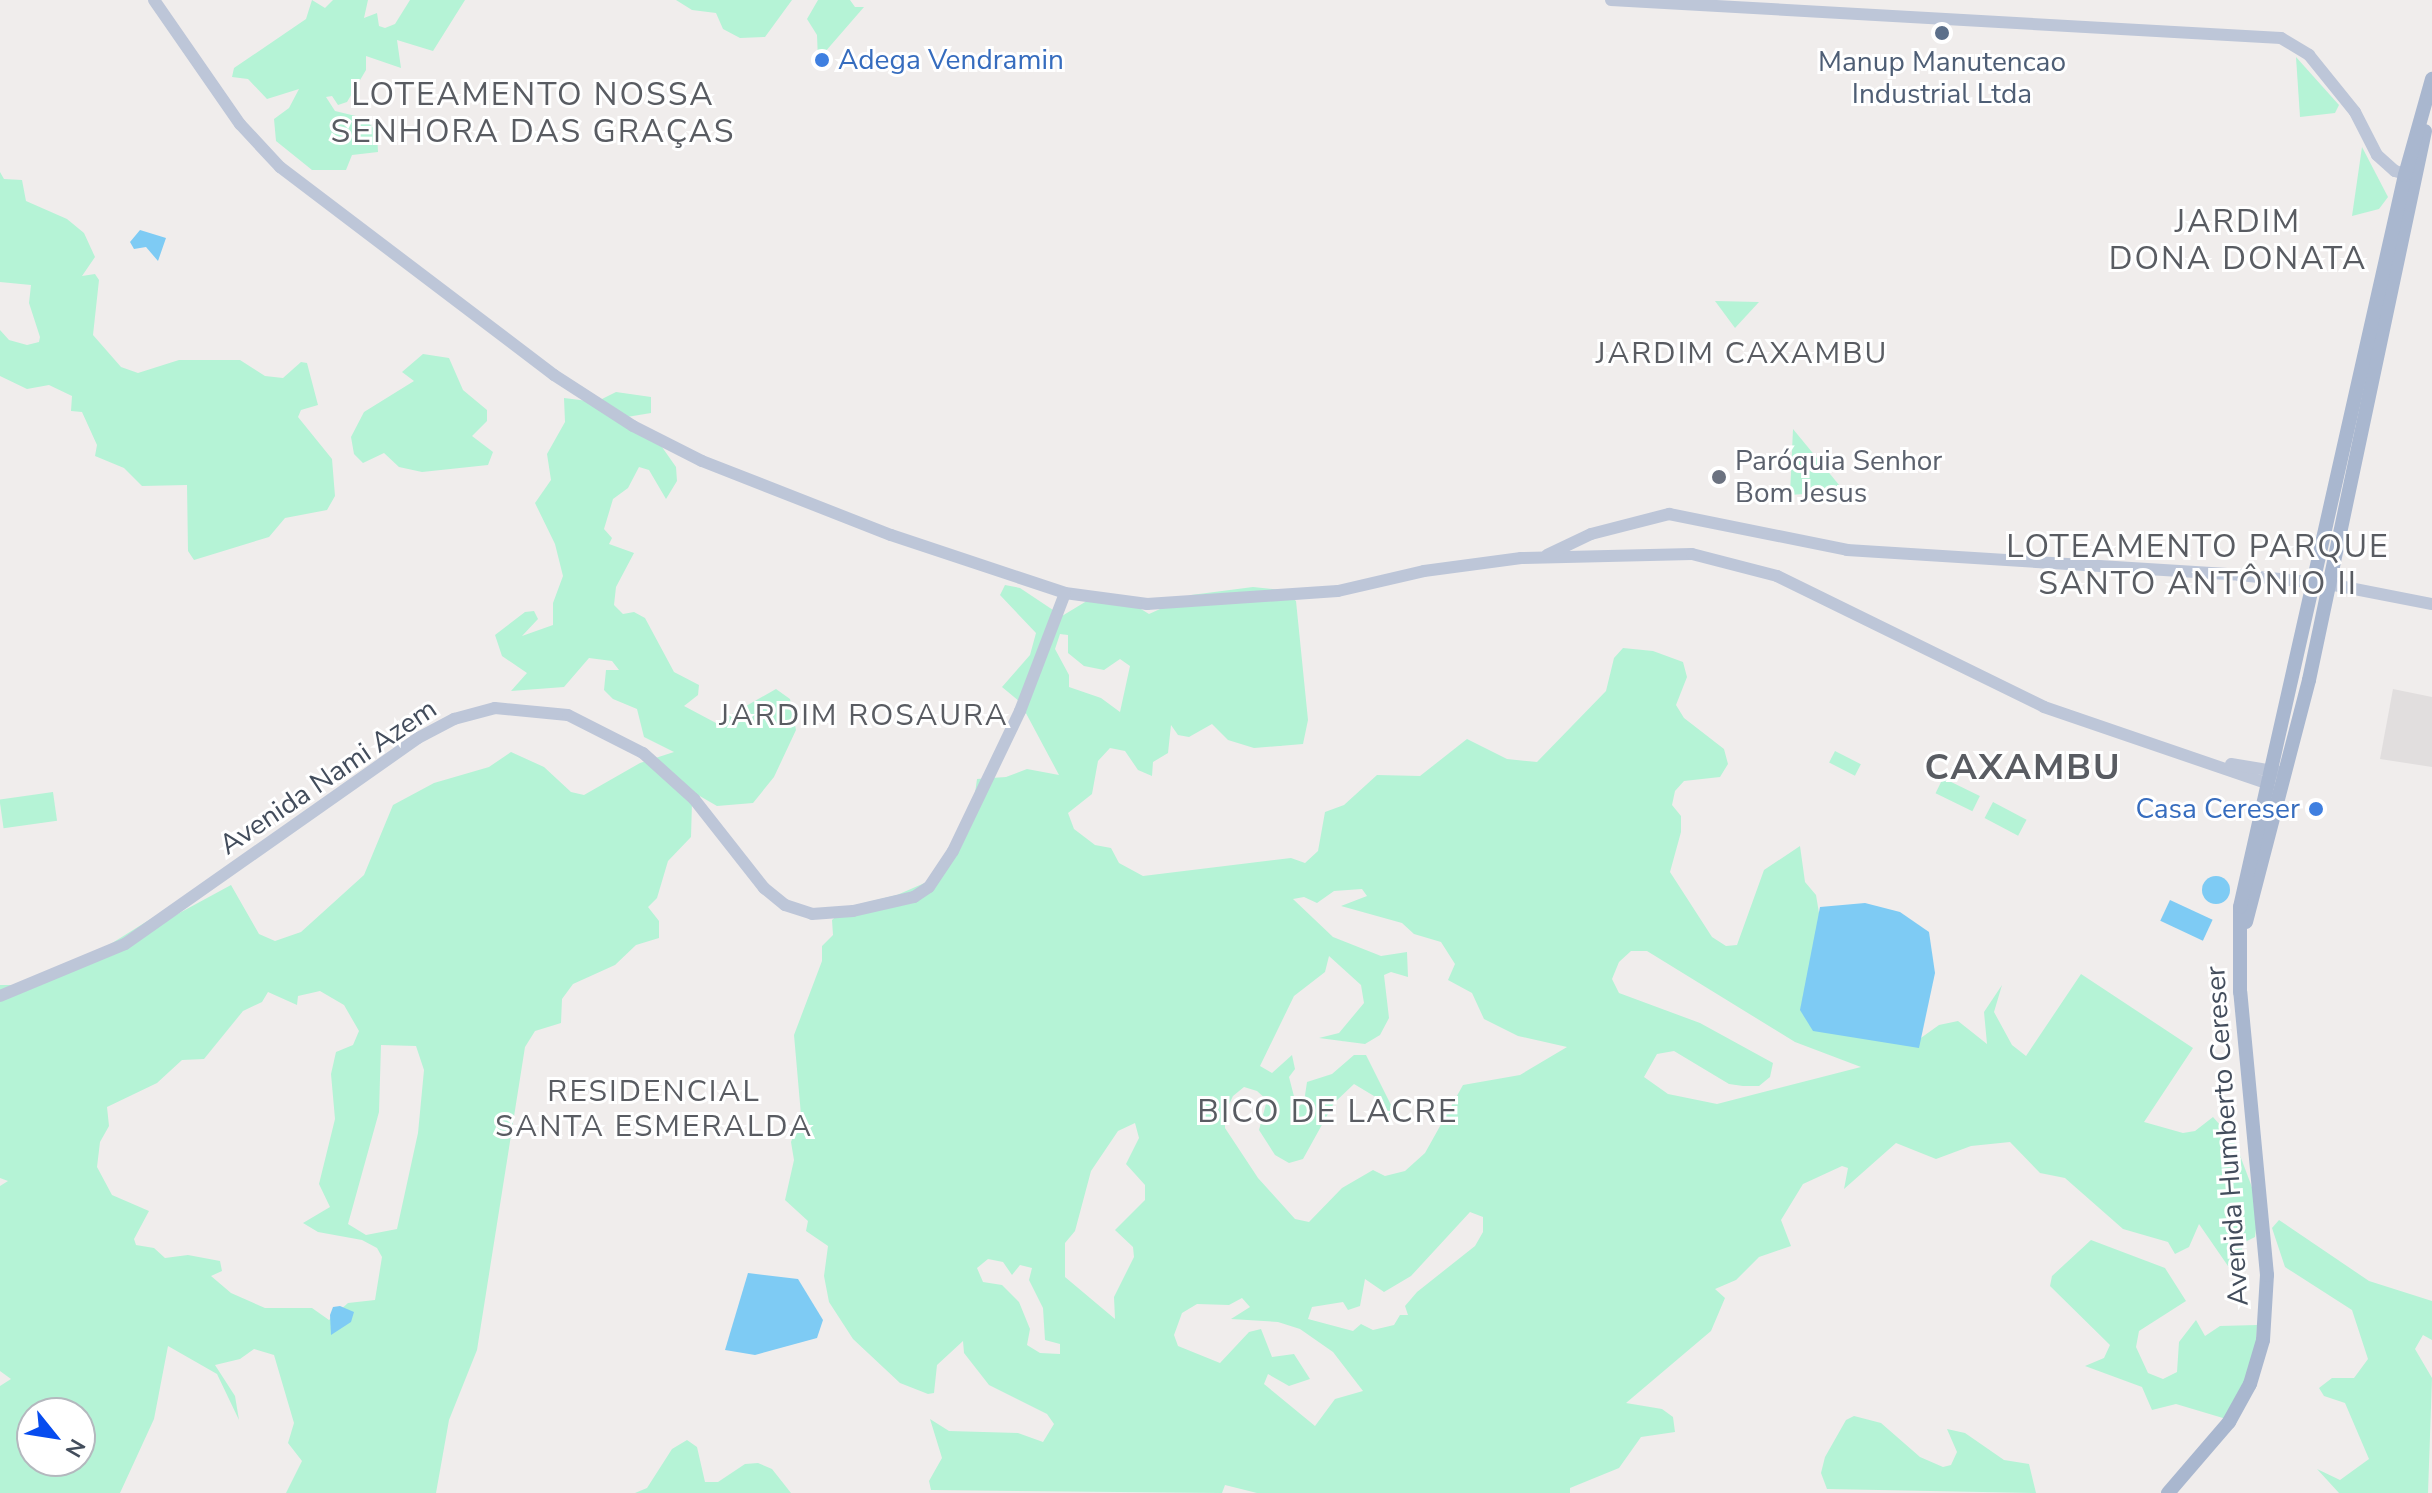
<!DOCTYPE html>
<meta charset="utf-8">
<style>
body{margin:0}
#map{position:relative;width:2432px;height:1493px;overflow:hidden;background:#f0edec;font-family:"Nunito Sans",sans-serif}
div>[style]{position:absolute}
.education>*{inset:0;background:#e1dede}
.green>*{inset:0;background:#b5f3d6;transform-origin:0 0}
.water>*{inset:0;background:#7ecbf4;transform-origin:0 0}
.round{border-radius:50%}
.secondary>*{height:12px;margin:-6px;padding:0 6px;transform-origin:6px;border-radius:6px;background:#bdc6d8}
.primary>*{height:14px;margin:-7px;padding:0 7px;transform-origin:7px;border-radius:7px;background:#a9b7cf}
.dots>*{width:22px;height:22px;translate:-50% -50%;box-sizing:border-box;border:4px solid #fff;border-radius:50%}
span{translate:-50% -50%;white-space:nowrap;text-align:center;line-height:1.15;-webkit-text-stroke:6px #fff;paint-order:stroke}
.shop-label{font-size:28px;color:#366cbe}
.left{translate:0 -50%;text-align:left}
.right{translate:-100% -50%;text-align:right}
.service-label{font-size:28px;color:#4e5e75}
.worship-label{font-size:28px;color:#5b616d}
.street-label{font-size:28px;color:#434d5c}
.neighbourhood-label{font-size:30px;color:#595c62;letter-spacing:2px}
.quarter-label{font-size:32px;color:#595c62;letter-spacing:2px}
.district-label{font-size:36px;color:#595c62;font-weight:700;letter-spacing:2px}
.north{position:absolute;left:16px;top:1397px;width:80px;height:80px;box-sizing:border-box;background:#fff;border:2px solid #b4b8be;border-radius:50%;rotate:120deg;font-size:22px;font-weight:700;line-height:32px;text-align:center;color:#434d5c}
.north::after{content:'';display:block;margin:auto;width:28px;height:36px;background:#074cef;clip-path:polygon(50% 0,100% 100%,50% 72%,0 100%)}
</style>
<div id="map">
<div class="education">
<div style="clip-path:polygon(2393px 689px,2432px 697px,2432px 767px,2380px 759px)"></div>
</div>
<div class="green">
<div style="clip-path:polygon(312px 0,325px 8px,333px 0,368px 0,364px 18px,377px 13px,379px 26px,385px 28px,395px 24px,410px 0,465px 0,433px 51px,397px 40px,401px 68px,366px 56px,366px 70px,347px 102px,338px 105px,332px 96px,326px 97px,335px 111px,364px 118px,377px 132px,378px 152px,352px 155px,346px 170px,312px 170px,276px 141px,274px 119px,289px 108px,299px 89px,267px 99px,248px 79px,232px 77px,234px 68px,306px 19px)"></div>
<div style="clip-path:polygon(676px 0,792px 0,765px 37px,740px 38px,723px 29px,716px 13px,692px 10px)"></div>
<div style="clip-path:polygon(818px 0,850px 0,855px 7px,864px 7px,818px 60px,817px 35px,807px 19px)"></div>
<div style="clip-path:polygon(2296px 57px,2339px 105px,2335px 113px,2300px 117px)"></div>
<div style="clip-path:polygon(2362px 147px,2388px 197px,2379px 209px,2352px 216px)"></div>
<div style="clip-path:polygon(0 172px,4px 179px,22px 180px,26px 201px,67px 219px,84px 233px,95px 257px,82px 276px,95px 274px,99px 280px,93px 335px,121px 367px,138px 373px,179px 360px,240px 360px,265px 376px,283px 378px,301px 362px,307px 363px,318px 405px,301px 410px,298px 417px,332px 459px,335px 496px,327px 510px,285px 518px,269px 537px,194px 560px,188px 551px,187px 485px,142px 486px,124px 468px,95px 456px,97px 445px,82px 412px,71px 411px,72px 396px,49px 385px,27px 389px,0 376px,0 330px,9px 340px,27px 345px,39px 342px,40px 337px,29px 303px,31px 285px,0 282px)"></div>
<div style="clip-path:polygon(1715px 301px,1759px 302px,1735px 328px)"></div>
<div style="clip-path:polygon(423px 354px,449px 358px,463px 390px,487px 410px,487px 421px,472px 436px,493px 452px,488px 465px,422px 472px,399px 467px,384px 453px,363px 463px,354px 454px,351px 437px,364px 412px,414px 381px,402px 372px)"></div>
<div style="clip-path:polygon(evenodd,616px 392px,651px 397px,651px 413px,627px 417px,662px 447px,676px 467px,677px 481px,666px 499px,649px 470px,639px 467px,628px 488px,613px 499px,604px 529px,612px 538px,609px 544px,634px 553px,616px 587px,614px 605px,623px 614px,634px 612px,645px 618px,674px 672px,699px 685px,698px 695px,684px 706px,716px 723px,776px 689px,790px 699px,796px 730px,774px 777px,753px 803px,717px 806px,698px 795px,692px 802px,691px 837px,668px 861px,657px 898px,648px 907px,659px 921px,659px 938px,636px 945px,615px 965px,573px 984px,562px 999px,561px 1023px,535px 1031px,525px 1047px,477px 1350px,449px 1420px,436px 1493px,286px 1493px,302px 1461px,288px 1443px,294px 1423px,274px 1355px,254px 1349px,240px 1359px,215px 1365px,235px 1396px,239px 1420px,217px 1374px,168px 1346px,154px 1419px,120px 1493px,0 1493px,0 1386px,11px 1379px,0 1371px,0 1186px,8px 1181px,0 1178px,0 985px,13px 985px,101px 950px,157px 915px,172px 917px,231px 885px,259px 934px,275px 941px,301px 932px,364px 875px,393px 805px,434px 783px,489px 767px,511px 752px,544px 767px,571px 792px,584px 795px,640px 763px,674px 752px,644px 737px,637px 709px,613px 699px,604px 690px,606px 670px,619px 670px,612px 661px,589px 658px,564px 687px,511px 691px,527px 673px,502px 656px,495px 635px,525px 612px,534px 611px,538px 619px,522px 636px,553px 625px,553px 603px,563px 576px,555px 544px,535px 503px,551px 480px,547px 454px,565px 422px,564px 398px,596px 402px,616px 392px,320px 991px,344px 1005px,359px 1031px,353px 1045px,336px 1052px,331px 1074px,335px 1119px,319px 1184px,330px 1207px,303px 1223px,318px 1232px,362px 1240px,377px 1248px,382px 1257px,375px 1300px,348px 1303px,329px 1320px,312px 1308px,265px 1308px,231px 1293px,211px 1276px,222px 1271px,220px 1261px,188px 1255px,165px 1258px,154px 1248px,136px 1245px,134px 1239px,149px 1211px,112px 1195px,97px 1167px,100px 1142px,109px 1126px,107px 1107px,157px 1083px,182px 1060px,204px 1059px,243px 1011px,262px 1002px,268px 992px,297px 1005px,298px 996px,320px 991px,616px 392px,381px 1045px,416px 1046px,424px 1070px,418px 1133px,397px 1229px,366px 1235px,348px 1224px,379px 1112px,381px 1045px,616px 392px,32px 1413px,80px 1413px,80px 1461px,32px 1461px,32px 1413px)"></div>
<div style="clip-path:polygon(1793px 429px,1844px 491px,1790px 495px)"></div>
<div style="clip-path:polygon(evenodd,1005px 585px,1020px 588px,1062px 616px,1090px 599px,1136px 606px,1149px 614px,1191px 595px,1253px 587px,1283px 590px,1296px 601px,1308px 720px,1303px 744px,1254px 748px,1228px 740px,1212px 724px,1189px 737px,1178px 735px,1171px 725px,1168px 753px,1153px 762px,1152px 776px,1138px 770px,1125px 751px,1110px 748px,1098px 761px,1092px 794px,1068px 813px,1074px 829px,1095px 845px,1111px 848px,1119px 863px,1143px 876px,1291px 858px,1305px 863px,1318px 851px,1325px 812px,1344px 805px,1377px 775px,1420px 776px,1467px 739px,1507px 759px,1537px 762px,1606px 691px,1614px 658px,1623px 648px,1653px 651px,1683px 662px,1687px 677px,1676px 705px,1684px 718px,1724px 749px,1728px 764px,1720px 777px,1684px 781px,1675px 791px,1672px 805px,1681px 816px,1681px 832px,1670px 872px,1712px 937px,1726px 946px,1737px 945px,1764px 870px,1800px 846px,1805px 882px,1816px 895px,1823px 937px,1918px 1040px,1939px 1025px,1958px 1021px,1987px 1044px,1984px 1012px,2002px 985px,1994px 1012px,2012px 1045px,2026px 1056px,2081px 974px,2193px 1048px,2144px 1122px,2183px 1133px,2195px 1131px,2213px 1117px,2235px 1142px,2259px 1206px,2255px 1237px,2241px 1244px,2247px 1270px,2228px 1266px,2199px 1224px,2189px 1247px,2175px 1254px,2168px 1242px,2123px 1229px,2065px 1178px,2040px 1173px,2010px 1142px,1971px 1146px,1936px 1159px,1896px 1143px,1844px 1189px,1848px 1168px,1842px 1166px,1803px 1184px,1781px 1220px,1791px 1246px,1759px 1257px,1736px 1280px,1715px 1289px,1725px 1298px,1711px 1331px,1626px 1403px,1662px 1409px,1673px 1417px,1675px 1432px,1641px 1437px,1619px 1468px,1570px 1488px,1570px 1493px,1257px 1493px,1225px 1485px,1222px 1493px,931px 1490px,929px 1481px,942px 1458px,930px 1419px,949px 1431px,1018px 1433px,1043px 1442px,1054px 1424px,1047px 1414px,989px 1385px,964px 1353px,963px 1341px,937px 1365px,934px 1393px,928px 1394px,900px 1383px,853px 1339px,829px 1302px,824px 1276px,828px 1246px,806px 1231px,808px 1221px,785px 1200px,794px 1160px,791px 1142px,801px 1115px,794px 1035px,822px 961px,822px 946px,833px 935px,832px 920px,847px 907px,897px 895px,943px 875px,970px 829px,977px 779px,1006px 777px,1027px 769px,1059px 775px,1020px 702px,1002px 687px,1030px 655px,1036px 633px,1000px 595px,1005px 585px,1060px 634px,1068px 635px,1068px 653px,1084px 666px,1104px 670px,1120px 659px,1130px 666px,1120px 712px,1101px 698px,1069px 687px,1069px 675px,1055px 649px,1060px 634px,1005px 585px,1362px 889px,1367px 896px,1341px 906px,1402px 923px,1414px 934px,1441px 942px,1455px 964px,1448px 980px,1472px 993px,1484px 1019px,1518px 1036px,1567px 1047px,1520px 1075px,1463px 1085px,1425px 1153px,1405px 1171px,1385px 1176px,1373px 1170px,1342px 1188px,1309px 1222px,1295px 1219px,1258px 1178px,1225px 1128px,1225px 1113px,1233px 1096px,1244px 1087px,1257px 1091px,1267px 1100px,1259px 1130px,1275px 1155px,1289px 1163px,1303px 1159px,1334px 1103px,1354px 1084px,1379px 1099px,1386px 1117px,1395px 1113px,1366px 1055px,1354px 1055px,1332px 1074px,1307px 1082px,1304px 1102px,1297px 1108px,1289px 1077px,1295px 1069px,1292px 1055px,1272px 1073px,1260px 1066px,1294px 996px,1325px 972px,1329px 956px,1361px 985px,1364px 1003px,1339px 1033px,1319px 1038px,1365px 1044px,1380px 1035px,1389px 1018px,1384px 975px,1391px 972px,1408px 977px,1407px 952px,1381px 956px,1333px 937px,1293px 899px,1304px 897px,1317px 903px,1334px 891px,1362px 889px,1005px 585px,1631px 951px,1647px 951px,1795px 1042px,1861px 1067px,1717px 1104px,1668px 1094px,1644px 1077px,1657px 1054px,1674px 1051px,1729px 1084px,1743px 1086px,1759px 1086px,1770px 1077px,1773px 1063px,1700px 1023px,1619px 993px,1612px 979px,1619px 962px,1631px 951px,1005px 585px,1135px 1123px,1139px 1138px,1126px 1164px,1145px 1185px,1145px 1200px,1115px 1230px,1133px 1247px,1134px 1257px,1114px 1297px,1115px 1319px,1065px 1277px,1065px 1243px,1075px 1231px,1091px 1171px,1118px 1131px,1135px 1123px,1005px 585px,1470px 1212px,1483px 1217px,1483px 1232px,1475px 1246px,1417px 1292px,1405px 1306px,1408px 1315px,1400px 1315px,1394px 1325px,1373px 1330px,1361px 1324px,1353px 1331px,1308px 1319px,1312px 1307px,1343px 1302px,1348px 1310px,1360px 1306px,1365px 1279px,1384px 1292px,1411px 1276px,1470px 1212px,1005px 585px,988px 1259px,1003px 1262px,1012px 1275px,1020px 1265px,1032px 1268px,1029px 1280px,1043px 1308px,1045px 1340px,1060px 1344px,1060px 1354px,1040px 1353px,1027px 1345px,1030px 1329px,1019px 1302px,1002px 1285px,983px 1282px,977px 1268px,988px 1259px,1005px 585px,1242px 1298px,1250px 1307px,1231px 1319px,1278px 1322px,1300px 1329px,1333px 1352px,1363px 1391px,1335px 1399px,1315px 1426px,1264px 1384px,1268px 1374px,1289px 1386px,1310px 1379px,1294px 1354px,1272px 1357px,1261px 1329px,1249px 1332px,1220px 1363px,1178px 1346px,1174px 1335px,1182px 1313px,1197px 1304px,1229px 1305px,1242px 1298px)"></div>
<div style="left:1835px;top:751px;width:29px;height:13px;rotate:27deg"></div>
<div style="left:1943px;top:778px;width:41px;height:17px;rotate:26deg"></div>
<div style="left:53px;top:792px;width:29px;height:54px;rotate:82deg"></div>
<div style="left:1993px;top:802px;width:38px;height:18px;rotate:28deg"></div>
<div style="clip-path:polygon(2279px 1220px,2369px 1281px,2432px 1301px,2432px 1340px,2423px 1335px,2415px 1349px,2432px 1378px,2428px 1493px,2339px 1493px,2317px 1469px,2340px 1480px,2369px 1459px,2345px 1403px,2324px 1396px,2319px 1388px,2332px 1378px,2354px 1378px,2368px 1359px,2352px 1310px,2285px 1267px,2272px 1228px)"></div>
<div style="clip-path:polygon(2091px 1240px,2165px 1268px,2186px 1301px,2139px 1331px,2136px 1347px,2148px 1373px,2163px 1379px,2177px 1372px,2179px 1342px,2196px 1320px,2205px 1336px,2220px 1326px,2257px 1325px,2256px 1346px,2233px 1421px,2176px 1404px,2152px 1410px,2142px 1387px,2085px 1366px,2104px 1358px,2110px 1345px,2050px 1286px,2052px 1276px)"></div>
<div style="clip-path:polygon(1854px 1416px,1881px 1423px,1920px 1457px,1943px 1467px,1951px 1465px,1957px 1452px,1947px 1429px,1965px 1433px,2004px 1460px,2029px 1464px,2036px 1493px,1827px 1489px,1821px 1473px,1825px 1457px,1846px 1420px)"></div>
<div style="clip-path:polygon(687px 1440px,697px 1447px,705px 1482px,718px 1482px,745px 1464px,758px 1463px,772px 1469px,791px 1493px,635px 1493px,647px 1488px,672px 1449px)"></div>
</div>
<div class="water">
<div style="clip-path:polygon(140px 230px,166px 238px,158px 261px,146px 247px,134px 249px,130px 242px)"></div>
<div class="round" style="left:2202px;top:876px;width:28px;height:28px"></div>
<div style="left:2170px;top:900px;width:47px;height:23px;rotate:25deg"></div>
<div style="clip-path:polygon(1865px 903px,1900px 912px,1929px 932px,1935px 973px,1919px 1048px,1813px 1031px,1800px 1010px,1820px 907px)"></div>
<div style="clip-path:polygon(748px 1273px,798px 1279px,823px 1320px,817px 1338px,755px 1355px,725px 1350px)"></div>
<div style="clip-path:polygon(340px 1306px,354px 1312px,351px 1322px,331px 1335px,330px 1315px,333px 1307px)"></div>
</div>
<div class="secondary">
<div style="left:154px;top:0;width:151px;rotate:55.3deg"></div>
<div style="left:240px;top:124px;width:59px;rotate:47.1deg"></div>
<div style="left:280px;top:167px;width:344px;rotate:37.2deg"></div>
<div style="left:554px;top:375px;width:94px;rotate:32.8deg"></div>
<div style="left:633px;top:426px;width:77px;rotate:26.9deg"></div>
<div style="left:702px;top:461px;width:203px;rotate:21.4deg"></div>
<div style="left:891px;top:535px;width:183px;rotate:18.4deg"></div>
<div style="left:1065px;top:593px;width:83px;rotate:7.6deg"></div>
<div style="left:1147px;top:604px;width:191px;rotate:-3.9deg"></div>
<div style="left:1338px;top:591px;width:88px;rotate:-13.1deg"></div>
<div style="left:1424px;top:571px;width:98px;rotate:-7.6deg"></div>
<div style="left:1521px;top:558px;width:171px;rotate:-1.3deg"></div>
<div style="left:1692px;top:554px;width:88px;rotate:14.5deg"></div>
<div style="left:1777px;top:576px;width:297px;rotate:26.1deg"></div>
<div style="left:2044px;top:707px;width:235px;rotate:18.9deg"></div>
<div style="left:1611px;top:0;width:671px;rotate:3.25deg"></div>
<div style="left:2281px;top:38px;width:33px;rotate:31deg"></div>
<div style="left:2309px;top:55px;width:73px;rotate:51.1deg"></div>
<div style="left:2355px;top:112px;width:48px;rotate:62.9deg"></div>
<div style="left:2377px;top:155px;width:24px;rotate:42deg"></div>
<div style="left:2395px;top:171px;width:19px;rotate:16deg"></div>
<div style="left:1547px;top:555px;width:49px;rotate:-25.5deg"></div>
<div style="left:1591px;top:534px;width:81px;rotate:-14.4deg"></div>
<div style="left:1669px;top:514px;width:182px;rotate:11.4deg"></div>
<div style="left:1847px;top:550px;width:393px;rotate:3.6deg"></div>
<div style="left:2239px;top:575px;width:90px;rotate:5.7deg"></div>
<div style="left:2329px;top:584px;width:105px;rotate:11deg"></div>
<div style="left:2231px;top:764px;width:50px;rotate:9.3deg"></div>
<div style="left:0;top:996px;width:135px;rotate:-22.6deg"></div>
<div style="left:125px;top:944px;width:358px;rotate:-35.1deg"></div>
<div style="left:418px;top:738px;width:41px;rotate:-27.8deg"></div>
<div style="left:454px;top:719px;width:42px;rotate:-15deg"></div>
<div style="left:495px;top:708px;width:73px;rotate:5.5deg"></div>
<div style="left:568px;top:715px;width:84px;rotate:26.9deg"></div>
<div style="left:643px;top:753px;width:69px;rotate:42deg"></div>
<div style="left:694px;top:799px;width:113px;rotate:51.8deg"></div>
<div style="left:764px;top:888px;width:27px;rotate:39deg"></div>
<div style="left:785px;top:905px;width:28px;rotate:18deg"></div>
<div style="left:812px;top:914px;width:41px;rotate:-4.2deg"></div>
<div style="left:853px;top:911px;width:63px;rotate:-12.9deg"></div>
<div style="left:914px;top:897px;width:18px;rotate:-34deg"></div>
<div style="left:929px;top:887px;width:43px;rotate:-56.3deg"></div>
<div style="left:953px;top:851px;width:155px;rotate:-64.4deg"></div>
<div style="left:1020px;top:711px;width:126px;rotate:-69.1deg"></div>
</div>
<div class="primary">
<div style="left:2246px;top:922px;width:250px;rotate:-75.4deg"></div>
<div style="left:2309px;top:680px;width:561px;rotate:-78.07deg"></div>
<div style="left:2168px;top:1493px;width:94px;rotate:-49.3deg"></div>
<div style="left:2229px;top:1422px;width:43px;rotate:-61.1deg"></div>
<div style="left:2250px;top:1384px;width:46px;rotate:-73.5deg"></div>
<div style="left:2263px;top:1340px;width:65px;rotate:-86.5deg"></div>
<div style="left:2267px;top:1275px;width:284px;rotate:-95.4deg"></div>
<div style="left:2240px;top:992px;width:85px;rotate:-90deg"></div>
<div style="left:2240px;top:907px;width:750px;rotate:-77.3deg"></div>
<div style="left:2405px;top:175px;width:100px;rotate:-74.3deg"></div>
</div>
<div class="dots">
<div style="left:1942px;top:33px;background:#5c6f8a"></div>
<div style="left:822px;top:60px;background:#3f7fe0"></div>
<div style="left:1719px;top:477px;background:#6b7280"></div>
<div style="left:2316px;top:809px;background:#3f7fe0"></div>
</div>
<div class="shop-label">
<span class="left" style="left:838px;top:60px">Adega Vendramin</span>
<span class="right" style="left:2300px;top:809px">Casa Cereser</span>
</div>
<div class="service-label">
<span style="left:1942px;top:78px">Manup Manutencao<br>Industrial Ltda</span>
</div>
<div class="worship-label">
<span class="left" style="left:1735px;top:477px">Paróquia Senhor<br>Bom Jesus</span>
</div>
<div class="street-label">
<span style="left:328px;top:777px;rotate:-34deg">Avenida Nami Azem</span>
<span style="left:2227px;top:1136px;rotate:-94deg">Avenida Humberto Cereser</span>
</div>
<div class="neighbourhood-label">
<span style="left:1742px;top:354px">JARDIM CAXAMBU</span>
<span style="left:864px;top:716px">JARDIM ROSAURA</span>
<span style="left:654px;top:1109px">RESIDENCIAL<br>SANTA ESMERALDA</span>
</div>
<div class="quarter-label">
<span style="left:533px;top:114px">LOTEAMENTO NOSSA<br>SENHORA DAS GRAÇAS</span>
<span style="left:2238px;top:241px">JARDIM<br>DONA DONATA</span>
<span style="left:2198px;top:566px">LOTEAMENTO PARQUE<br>SANTO ANTÔNIO II</span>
<span style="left:1328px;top:1112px">BICO DE LACRE</span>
</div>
<div class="district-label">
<span style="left:2023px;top:768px">CAXAMBU</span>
</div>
<div class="north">N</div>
</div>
